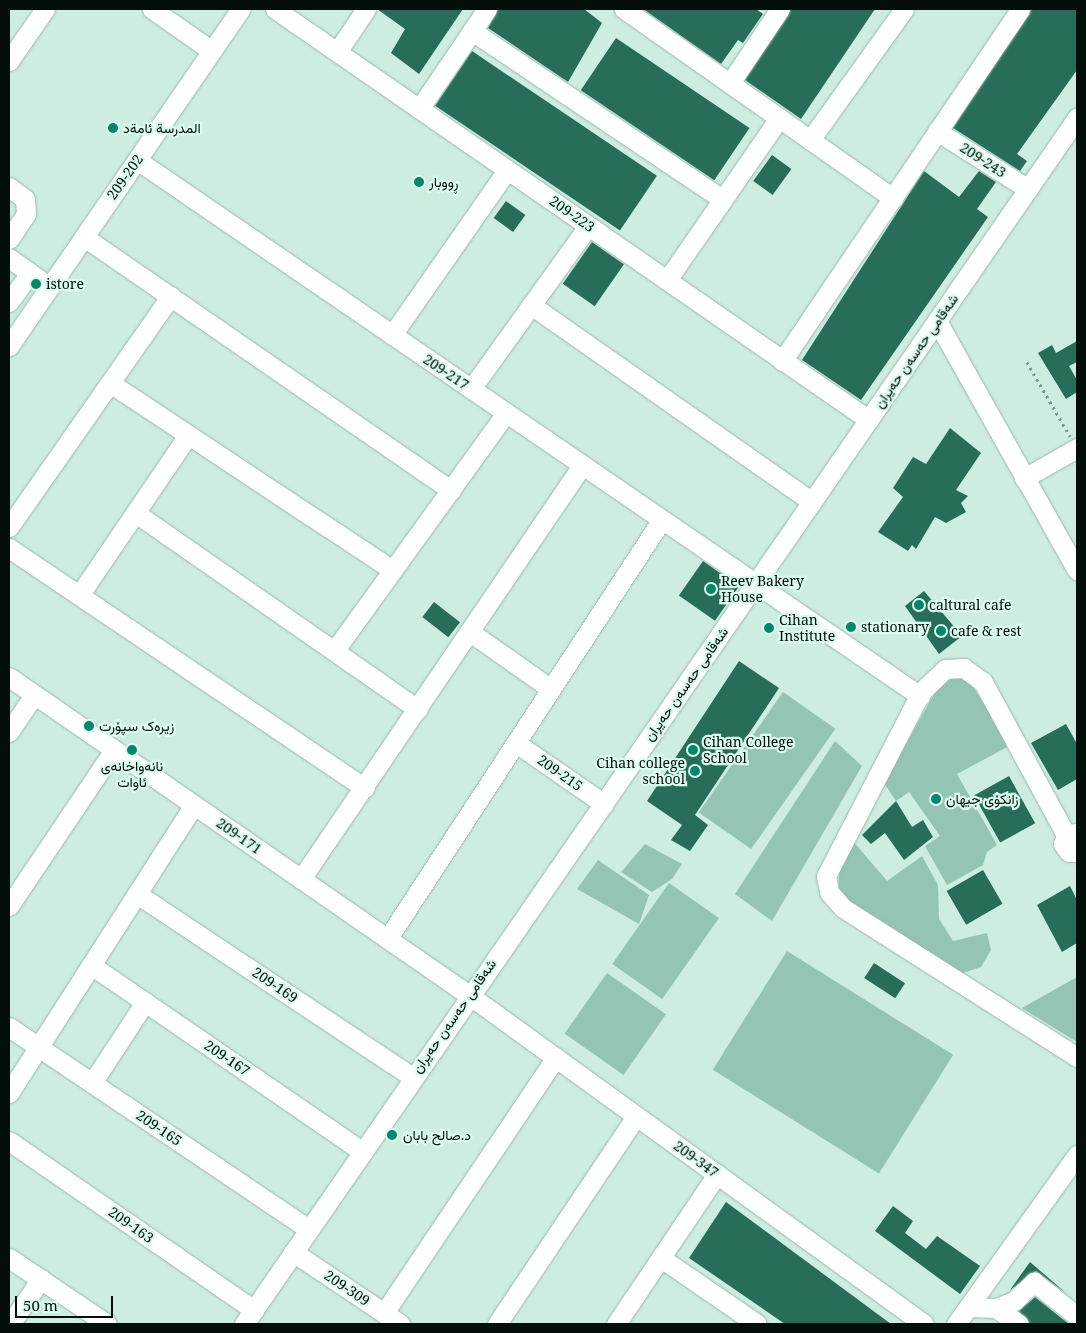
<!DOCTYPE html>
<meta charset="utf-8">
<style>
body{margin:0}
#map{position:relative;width:1086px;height:1333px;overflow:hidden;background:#cdede1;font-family:"Noto Serif",Vazirmatn,serif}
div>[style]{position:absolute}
.green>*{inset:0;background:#94c4b3;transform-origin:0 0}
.building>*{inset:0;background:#276d59;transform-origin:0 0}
.path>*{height:2.5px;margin-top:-1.25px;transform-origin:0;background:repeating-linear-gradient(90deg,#80978e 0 2.5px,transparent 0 6.5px)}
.roads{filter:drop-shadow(0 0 1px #99b9ad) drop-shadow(0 0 1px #99b9ad)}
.minor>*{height:19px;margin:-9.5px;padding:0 9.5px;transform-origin:9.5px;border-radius:9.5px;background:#fff}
.dots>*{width:14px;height:14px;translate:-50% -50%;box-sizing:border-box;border:2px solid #dafbee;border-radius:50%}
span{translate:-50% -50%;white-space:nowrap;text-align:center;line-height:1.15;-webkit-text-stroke:4.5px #dafbee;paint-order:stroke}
.poi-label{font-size:14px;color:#040e0a}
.left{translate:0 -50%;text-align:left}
.right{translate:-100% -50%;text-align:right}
.street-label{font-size:14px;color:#040e0a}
.frame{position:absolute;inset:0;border:10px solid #040e0a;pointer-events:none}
.scale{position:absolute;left:15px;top:1296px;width:98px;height:22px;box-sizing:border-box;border:2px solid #040e0a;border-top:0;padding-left:6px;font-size:15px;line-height:18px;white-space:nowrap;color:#040e0a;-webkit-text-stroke:4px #dafbee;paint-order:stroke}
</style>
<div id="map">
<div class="green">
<div style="clip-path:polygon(960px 676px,969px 681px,1011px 745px,957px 774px,997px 845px,987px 852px,983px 865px,947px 885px,925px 846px,940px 836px,909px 792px,896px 801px,884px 783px,941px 682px)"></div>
<div style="left:783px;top:692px;width:64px;height:147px;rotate:35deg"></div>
<div style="clip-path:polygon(835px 741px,862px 766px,772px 921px,735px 894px)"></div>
<div style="clip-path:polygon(853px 841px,887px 881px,922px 856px,938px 885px,939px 919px,953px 941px,987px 933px,991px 950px,981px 967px,960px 974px,839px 896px,839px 869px)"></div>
<div style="clip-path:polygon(645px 844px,682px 864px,672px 879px,652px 892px,621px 872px)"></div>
<div style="clip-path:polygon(598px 860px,649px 895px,639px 924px,577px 889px)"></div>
<div style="left:669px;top:883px;width:61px;height:99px;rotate:35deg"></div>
<div style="left:787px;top:951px;width:196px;height:140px;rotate:32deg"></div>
<div style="left:607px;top:973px;width:72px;height:74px;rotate:35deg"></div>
<div style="clip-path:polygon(1077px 977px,1077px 1042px,1022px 1008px)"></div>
</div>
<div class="building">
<div style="clip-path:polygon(377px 9px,463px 9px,419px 74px,391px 53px,405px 29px)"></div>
<div style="clip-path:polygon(498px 9px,584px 9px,602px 23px,568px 82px,488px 28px)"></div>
<div style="clip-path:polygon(643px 9px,756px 9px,763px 14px,743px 43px,738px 40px,721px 64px)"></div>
<div style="clip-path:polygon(791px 9px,875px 9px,801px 119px,745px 80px)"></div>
<div style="clip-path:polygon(1031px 9px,1077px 9px,1077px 70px,1017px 154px,1027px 161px,1020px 171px,953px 128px)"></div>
<div style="left:616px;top:38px;width:161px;height:63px;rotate:34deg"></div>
<div style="left:472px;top:51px;width:223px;height:66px;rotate:34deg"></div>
<div style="left:772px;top:155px;width:24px;height:32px;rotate:36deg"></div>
<div style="clip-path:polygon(924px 171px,959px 197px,979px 171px,996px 182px,977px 209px,988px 217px,861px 400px,802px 360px)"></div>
<div style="left:506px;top:201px;width:24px;height:21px;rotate:36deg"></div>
<div style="left:592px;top:242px;width:39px;height:51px;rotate:35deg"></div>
<div style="clip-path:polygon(1077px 341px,1077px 362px,1069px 366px,1077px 380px,1077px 392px,1066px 399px,1038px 353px,1052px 345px,1056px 353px)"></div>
<div style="clip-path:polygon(950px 428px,981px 453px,956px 490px,968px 496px,961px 503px,966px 512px,946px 523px,935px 517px,916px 549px,912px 545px,908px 551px,878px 532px,903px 497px,893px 488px,913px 457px,926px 464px)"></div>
<div style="left:703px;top:561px;width:44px;height:42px;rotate:35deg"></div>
<div style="clip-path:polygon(924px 591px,962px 636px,939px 654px,905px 606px)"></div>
<div style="left:434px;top:602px;width:33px;height:19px;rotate:38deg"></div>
<div style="clip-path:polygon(739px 661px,779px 688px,695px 815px,708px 825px,690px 851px,671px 840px,682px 825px,647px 801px)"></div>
<div style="clip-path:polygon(1066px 724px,1077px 744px,1077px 779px,1058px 790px,1031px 743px)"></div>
<div style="left:1009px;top:776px;width:54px;height:40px;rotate:61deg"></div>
<div style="clip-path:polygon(896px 801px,912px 827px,923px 820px,933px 837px,904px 860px,885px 833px,871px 844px,862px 835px)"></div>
<div style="left:983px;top:870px;width:39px;height:42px;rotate:60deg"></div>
<div style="clip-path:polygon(1070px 886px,1077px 900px,1077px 943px,1062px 952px,1037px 905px)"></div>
<div style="left:874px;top:963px;width:37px;height:18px;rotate:33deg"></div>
<div style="clip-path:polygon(726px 1202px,891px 1324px,785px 1324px,689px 1258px)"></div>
<div style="clip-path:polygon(893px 1206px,913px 1221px,905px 1233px,926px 1249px,937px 1236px,980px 1266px,960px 1294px,875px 1231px)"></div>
<div style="clip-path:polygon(1030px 1262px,1066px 1293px,1036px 1271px,1010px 1290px)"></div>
<div style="clip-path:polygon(1035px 1297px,1069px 1324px,1030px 1324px,1019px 1311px)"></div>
</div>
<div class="path">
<div style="left:1027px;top:362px;width:86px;rotate:59.8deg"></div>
</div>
<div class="roads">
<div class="minor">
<div style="left:152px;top:9px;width:73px;rotate:35deg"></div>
<div style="left:275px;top:9px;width:722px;rotate:34.68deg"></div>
<div style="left:624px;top:9px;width:329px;rotate:35.1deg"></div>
<div style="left:472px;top:31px;width:301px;rotate:33.9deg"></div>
<div style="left:337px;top:52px;width:52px;rotate:-56deg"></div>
<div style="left:9px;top:61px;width:63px;rotate:-55.3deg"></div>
<div style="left:730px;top:83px;width:89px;rotate:-56deg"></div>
<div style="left:419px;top:109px;width:121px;rotate:-55.8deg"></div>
<div style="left:937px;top:131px;width:108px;rotate:32.5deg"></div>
<div style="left:810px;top:140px;width:161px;rotate:-54.3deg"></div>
<div style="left:137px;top:160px;width:949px;rotate:34.39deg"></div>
<div style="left:9px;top:187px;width:20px;rotate:37deg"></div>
<div style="left:25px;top:199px;width:15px;rotate:86deg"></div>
<div style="left:26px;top:214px;width:30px;rotate:124deg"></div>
<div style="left:84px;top:237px;width:446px;rotate:34.6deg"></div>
<div style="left:9px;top:258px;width:50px;rotate:35.3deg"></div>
<div style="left:667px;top:280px;width:197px;rotate:-55.3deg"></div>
<div style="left:9px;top:302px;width:36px;rotate:-54deg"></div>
<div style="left:531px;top:305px;width:343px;rotate:35deg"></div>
<div style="left:937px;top:321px;width:286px;rotate:60.7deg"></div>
<div style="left:392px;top:335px;width:201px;rotate:-55.1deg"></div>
<div style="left:9px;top:346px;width:409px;rotate:-55.5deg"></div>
<div style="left:782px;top:361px;width:425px;rotate:-55.9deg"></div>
<div style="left:110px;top:383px;width:339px;rotate:33.5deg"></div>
<div style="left:471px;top:389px;width:201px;rotate:-54.3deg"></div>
<div style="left:1024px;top:478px;width:61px;rotate:-29.5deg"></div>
<div style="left:137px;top:514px;width:342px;rotate:34.8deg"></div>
<div style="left:9px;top:527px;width:282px;rotate:-55deg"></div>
<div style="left:9px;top:548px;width:429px;rotate:34deg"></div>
<div style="left:80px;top:594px;width:192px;rotate:-55.8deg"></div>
<div style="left:470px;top:632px;width:99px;rotate:35.1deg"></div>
<div style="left:335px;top:650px;width:292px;rotate:-54.2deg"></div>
<div style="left:9px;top:677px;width:559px;rotate:34.66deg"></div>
<div style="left:469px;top:995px;width:561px;rotate:35.87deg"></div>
<div style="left:9px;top:732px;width:45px;rotate:-56deg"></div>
<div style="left:516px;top:743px;width:107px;rotate:34.7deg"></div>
<div style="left:1075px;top:833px;width:9px;rotate:167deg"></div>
<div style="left:1066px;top:835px;width:9px;rotate:108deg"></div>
<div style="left:1063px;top:844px;width:10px;rotate:53deg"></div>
<div style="left:1069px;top:852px;width:8px"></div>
<div style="left:1066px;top:835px;width:174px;rotate:-118.5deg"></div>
<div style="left:983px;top:682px;width:24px;rotate:-144deg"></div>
<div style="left:964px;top:668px;width:19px;rotate:177deg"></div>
<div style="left:945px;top:669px;width:33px;rotate:136deg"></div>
<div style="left:921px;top:692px;width:207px;rotate:117.3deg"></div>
<div style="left:826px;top:876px;width:16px;rotate:79deg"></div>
<div style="left:829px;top:892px;width:21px;rotate:49deg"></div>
<div style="left:843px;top:908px;width:277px;rotate:32.5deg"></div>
<div style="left:301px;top:879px;width:500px;rotate:-55.8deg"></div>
<div style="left:137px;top:894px;width:330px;rotate:33.6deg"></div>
<div style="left:9px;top:906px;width:188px;rotate:-56.1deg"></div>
<div style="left:388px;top:938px;width:500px;rotate:-56.8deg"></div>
<div style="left:91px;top:965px;width:329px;rotate:34.5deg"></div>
<div style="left:9px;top:1027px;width:362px;rotate:34deg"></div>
<div style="left:92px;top:1083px;width:97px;rotate:-56.8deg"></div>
<div style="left:9px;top:1093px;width:342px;rotate:-57.3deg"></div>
<div style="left:9px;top:1141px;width:298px;rotate:34.6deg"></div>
<div style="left:293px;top:1252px;width:129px;rotate:33.9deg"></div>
<div style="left:9px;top:1258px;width:118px;rotate:34deg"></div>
<div style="left:661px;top:1258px;width:116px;rotate:34.5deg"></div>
<div style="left:969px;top:1307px;width:27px;rotate:2deg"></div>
<div style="left:996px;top:1308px;width:19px;rotate:-21deg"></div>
<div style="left:1014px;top:1301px;width:28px;rotate:-44deg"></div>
<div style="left:1034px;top:1282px;width:55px;rotate:38.3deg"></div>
<div style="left:996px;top:1308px;width:28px;rotate:35deg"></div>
<div style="left:384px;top:1313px;width:308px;rotate:-56.1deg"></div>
<div style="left:10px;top:1324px;width:55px;rotate:-55.4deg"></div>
<div style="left:244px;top:1324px;width:1466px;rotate:-55.37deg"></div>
<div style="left:497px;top:1324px;width:250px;rotate:-56.2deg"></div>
<div style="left:616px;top:1324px;width:181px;rotate:-56deg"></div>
<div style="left:956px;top:1324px;width:208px;rotate:-54.4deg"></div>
</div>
</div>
<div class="dots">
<div style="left:113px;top:128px;background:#02866a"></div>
<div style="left:419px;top:182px;background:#02866a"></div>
<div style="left:36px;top:284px;background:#02866a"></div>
<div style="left:711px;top:589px;background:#02866a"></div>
<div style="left:919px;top:605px;background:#02866a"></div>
<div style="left:851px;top:627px;background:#02866a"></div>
<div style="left:769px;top:628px;background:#02866a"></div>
<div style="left:941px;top:631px;background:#02866a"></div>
<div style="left:89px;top:726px;background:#02866a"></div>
<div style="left:132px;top:750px;background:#02866a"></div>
<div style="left:693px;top:750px;background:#02866a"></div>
<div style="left:695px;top:771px;background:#02866a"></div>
<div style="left:936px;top:799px;background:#02866a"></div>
<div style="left:392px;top:1135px;background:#02866a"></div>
</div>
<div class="poi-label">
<span class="left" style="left:123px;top:128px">المدرسة ئامةد</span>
<span class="left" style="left:429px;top:182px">ڕووبار</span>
<span class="left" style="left:46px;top:284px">istore</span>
<span class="left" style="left:721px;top:589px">Reev Bakery<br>House</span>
<span class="left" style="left:929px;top:605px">caltural cafe</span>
<span class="left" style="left:779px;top:628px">Cihan<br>Institute</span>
<span class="left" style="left:861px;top:627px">stationary</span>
<span class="left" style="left:951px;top:631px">cafe &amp; rest</span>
<span class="left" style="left:99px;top:726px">زیرەک سپۆرت</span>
<span class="left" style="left:703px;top:750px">Cihan College<br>School</span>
<span class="right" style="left:685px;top:771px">Cihan college<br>school</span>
<span style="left:132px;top:774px">نانەواخانەی<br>ئاوات</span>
<span class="left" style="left:946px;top:799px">زانکۆی جیھان</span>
<span class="left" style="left:403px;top:1135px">د.صالح بابان</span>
</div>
<div class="street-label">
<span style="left:983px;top:160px;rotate:33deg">209-243</span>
<span style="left:125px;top:177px;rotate:-55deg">209-202</span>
<span style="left:572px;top:214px;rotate:35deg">209-223</span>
<span style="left:916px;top:351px;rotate:-55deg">شەقامی حەسەن حەیران</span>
<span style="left:446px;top:372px;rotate:34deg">209-217</span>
<span style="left:686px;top:684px;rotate:-55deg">شەقامی حەسەن حەیران</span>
<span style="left:560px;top:773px;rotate:35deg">209-215</span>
<span style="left:239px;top:836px;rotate:35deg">209-171</span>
<span style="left:275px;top:985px;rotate:34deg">209-169</span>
<span style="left:454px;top:1016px;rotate:-55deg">شەقامی حەسەن حەیران</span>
<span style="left:227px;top:1058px;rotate:34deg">209-167</span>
<span style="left:159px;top:1128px;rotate:34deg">209-165</span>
<span style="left:696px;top:1159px;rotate:36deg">209-347</span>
<span style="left:131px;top:1225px;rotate:35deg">209-163</span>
<span style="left:347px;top:1288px;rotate:34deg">209-309</span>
</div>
<div class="frame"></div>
<div class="scale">50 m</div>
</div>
